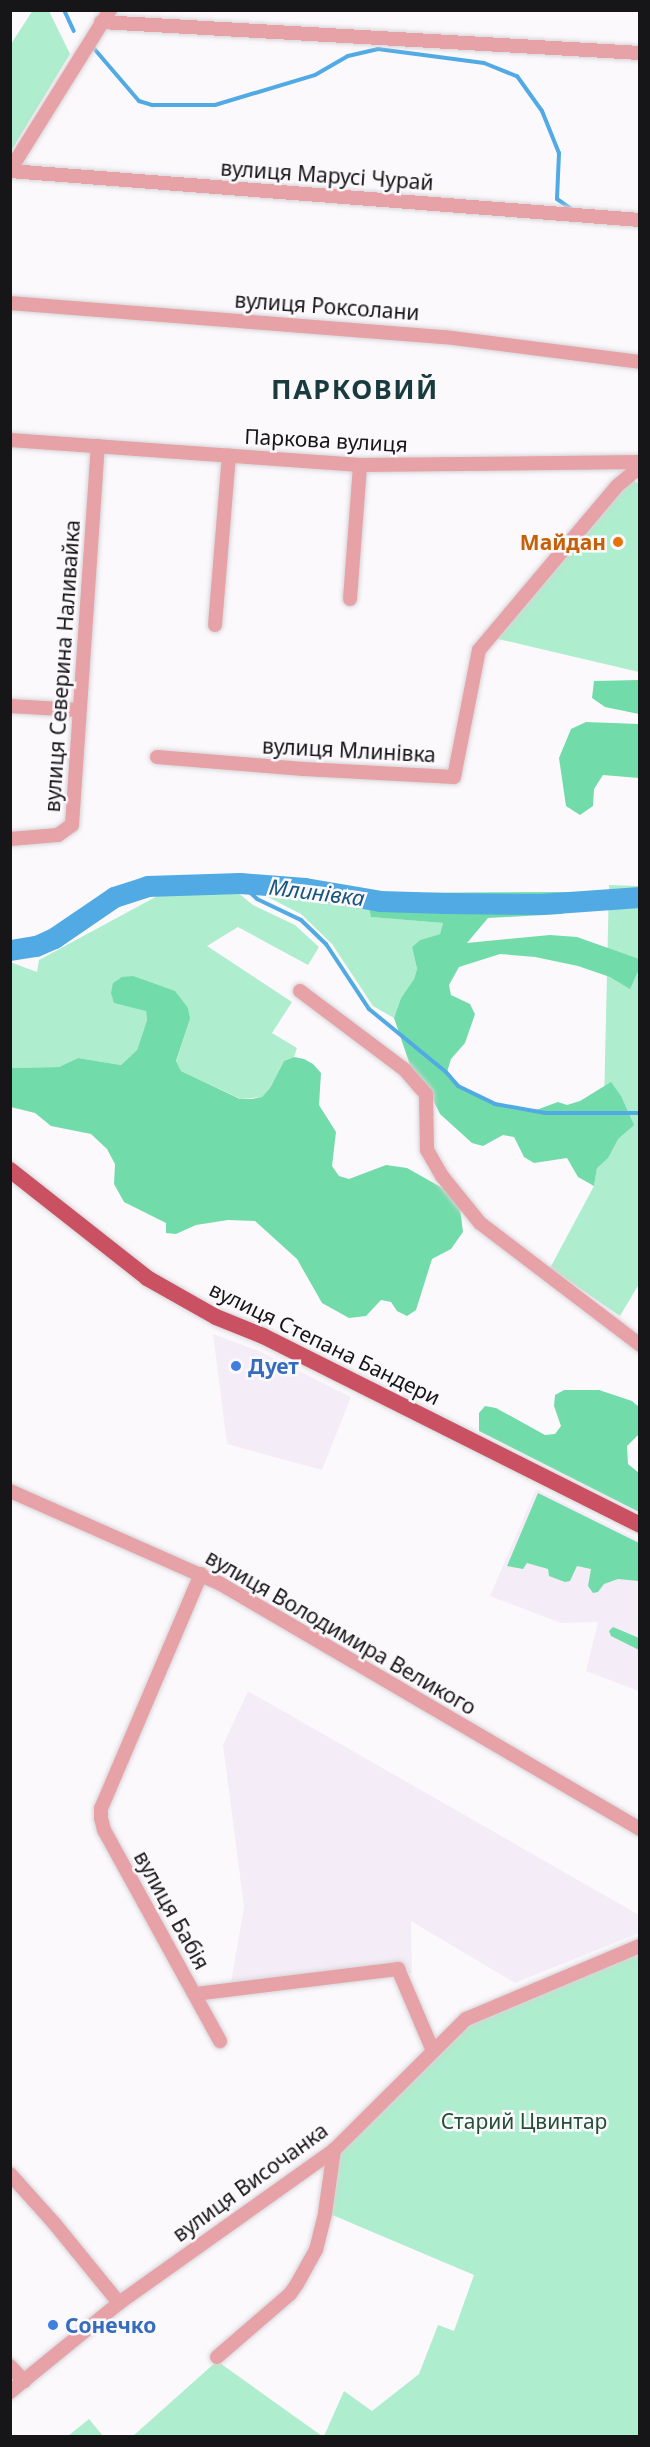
<!DOCTYPE html>
<meta charset="utf-8">
<style>
body{margin:0}
#map{position:relative;width:650px;height:2447px;overflow:hidden;background:#fcf9fd;font-family:"Noto Sans",sans-serif}
div>[style]{position:absolute}
.built>*{inset:0;background:#f4ecf6}
.green>*{inset:0;background:#aeedcd}
.forest>*{inset:0;background:#72dbaa}
.stream>*{height:4px;margin:-2px;padding:0 2px;transform-origin:2px;border-radius:2px;background:#51aae4}
.river>*{height:21px;margin:-10.5px;padding:0 10.5px;transform-origin:10.5px;border-radius:10.5px;background:#51aae4}
.roads{filter:drop-shadow(0 0 2px #d7d5d8) drop-shadow(0 0 2px #d7d5d8)}
.minor>*{height:14px;margin:-7px;padding:0 7px;transform-origin:7px;border-radius:7px;background:#e7a2a7}
.major>*{height:16px;margin:-8px;padding:0 8px;transform-origin:8px;border-radius:8px;background:#ca5161}
.dots>*{width:16px;height:16px;translate:-50% -50%;box-sizing:border-box;border:3px solid #fcf9fd;border-radius:50%}
span{translate:-50% -50%;white-space:nowrap;text-align:center;line-height:1.15;-webkit-text-stroke:5px #fcf9fd;paint-order:stroke}
.street-label{font-size:21px;color:#161517}
.food-label{font-size:21px;color:#c56008;font-weight:700}
.right{translate:-100% -50%;text-align:right}
.shop-label{font-size:21px;color:#366cbe;font-weight:700}
.left{translate:0 -50%;text-align:left}
.park-label{font-size:21px;color:#224e3a}
.water-label{font-size:22px;color:#15577e;font-style:italic}
.district-label{font-size:27px;color:#193b3e;font-weight:700;letter-spacing:1.5px}
.frame{position:absolute;inset:0;border:12px solid #161517;pointer-events:none}
</style>
<div id="map">
<div class="built">
<div style="clip-path:polygon(213px 1334px,259px 1351px,351px 1397px,322px 1470px,227px 1444px)"></div>
<div style="clip-path:polygon(536px 1489px,639px 1540px,639px 1691px,586px 1671px,598px 1622px,561px 1623px,490px 1596px)"></div>
<div style="clip-path:polygon(248px 1691px,639px 1915px,639px 1933px,515px 1983px,411px 1921px,412px 1973px,229px 1994px,244px 1907px,223px 1745px)"></div>
</div>
<div class="green">
<div style="clip-path:polygon(33px 10px,49px 11px,70px 54px,11px 151px,11px 44px)"></div>
<div style="clip-path:polygon(632px 479px,639px 484px,639px 672px,498px 639px,617px 491px)"></div>
<div style="clip-path:polygon(609px 885px,639px 886px,639px 1284px,620px 1316px,550px 1268px,594px 1186px,597px 1168px,604px 1105px)"></div>
<div style="clip-path:polygon(236px 891px,253px 905px,295px 925px,319px 947px,308px 965px,238px 927px,207px 946px,292px 1002px,272px 1033px,297px 1048px,294px 1057px,284px 1061px,270px 1088px,262px 1097px,241px 1099px,181px 1071px,176px 1062px,190px 1019px,114px 1003px,146px 1010px,147px 1020px,137px 1050px,121px 1065px,78px 1058px,59px 1067px,11px 1068px,10px 962px,37px 972px,39px 960px,161px 894px)"></div>
<div style="clip-path:polygon(256px 891px,307px 893px,369px 907px,372px 917px,443px 923px,440px 934px,420px 940px,412px 947px,417px 969px,414px 979px,401px 998px,394px 1018px,373px 1006px,332px 944px,301px 914px)"></div>
<div style="clip-path:polygon(639px 1947px,639px 2436px,324px 2436px,344px 2391px,372px 2411px,419px 2374px,438px 2325px,454px 2331px,474px 2275px,330px 2214px,334px 2150px,466px 2019px)"></div>
<div style="clip-path:polygon(217px 2361px,322px 2436px,133px 2436px)"></div>
<div style="clip-path:polygon(89px 2419px,103px 2436px,68px 2436px)"></div>
</div>
<div class="forest">
<div style="clip-path:polygon(639px 680px,639px 714px,605px 707px,592px 698px,594px 681px)"></div>
<div style="clip-path:polygon(586px 722px,639px 724px,639px 778px,603px 775px,594px 789px,593px 806px,580px 815px,566px 806px,559px 758px,571px 729px)"></div>
<div style="clip-path:polygon(573px 892px,572px 908px,562px 914px,488px 918px,467px 943px,550px 935px,577px 937px,639px 959px,639px 969px,630px 989px,610px 977px,578px 966px,535px 957px,500px 954px,459px 967px,449px 985px,451px 995px,470px 1004px,475px 1014px,465px 1043px,451px 1059px,447px 1072px,458px 1086px,495px 1104px,536px 1110px,558px 1102px,567px 1105px,580px 1101px,611px 1082px,621px 1096px,634px 1125px,618px 1139px,608px 1158px,597px 1168px,594px 1186px,578px 1177px,567px 1158px,534px 1163px,524px 1157px,514px 1137px,503px 1135px,483px 1146px,472px 1143px,440px 1114px,430px 1094px,411px 1068px,394px 1018px,401px 998px,414px 979px,417px 969px,412px 947px,420px 940px,440px 934px,443px 923px,371px 917px,369px 907px,382px 893px)"></div>
<div style="clip-path:polygon(133px 976px,175px 991px,188px 1008px,190px 1019px,176px 1061px,181px 1071px,240px 1099px,252px 1099px,262px 1097px,270px 1088px,284px 1061px,294px 1057px,304px 1059px,313px 1064px,321px 1073px,319px 1105px,336px 1132px,332px 1166px,339px 1176px,349px 1179px,386px 1165px,407px 1168px,446px 1190px,460px 1208px,463px 1232px,451px 1249px,432px 1259px,416px 1310px,407px 1316px,397px 1311px,391px 1302px,381px 1300px,366px 1316px,349px 1318px,322px 1303px,297px 1259px,255px 1221px,228px 1220px,196px 1225px,176px 1234px,166px 1233px,166px 1223px,124px 1202px,114px 1184px,115px 1164px,107px 1149px,91px 1134px,51px 1126px,35px 1113px,11px 1107px,10px 1068px,59px 1067px,78px 1058px,121px 1065px,137px 1050px,147px 1020px,146px 1011px,114px 1003px,111px 993px,113px 983px,122px 977px)"></div>
<div style="clip-path:polygon(564px 1390px,599px 1390px,632px 1401px,639px 1407px,639px 1434px,627px 1446px,628px 1464px,639px 1473px,639px 1512px,479px 1431px,479px 1413px,485px 1406px,496px 1408px,545px 1435px,555px 1434px,561px 1426px,554px 1406px,555px 1395px)"></div>
<div style="clip-path:polygon(538px 1493px,639px 1543px,639px 1581px,618px 1579px,604px 1584px,598px 1592px,593px 1593px,588px 1586px,591px 1569px,577px 1566px,570px 1581px,565px 1582px,549px 1576px,548px 1569px,527px 1563px,523px 1569px,507px 1566px)"></div>
<div style="clip-path:polygon(613px 1627px,639px 1638px,639px 1650px,611px 1636px,609px 1631px)"></div>
</div>
<div class="stream">
<div style="left:64px;top:10px;width:23px;rotate:65deg"></div>
<div style="left:91px;top:45px;width:74px;rotate:49.4deg"></div>
<div style="left:139px;top:101px;width:14px;rotate:17deg"></div>
<div style="left:152px;top:105px;width:63px"></div>
<div style="left:215px;top:105px;width:104px;rotate:-16.7deg"></div>
<div style="left:315px;top:75px;width:38px;rotate:-30deg"></div>
<div style="left:348px;top:56px;width:31px;rotate:-13deg"></div>
<div style="left:378px;top:49px;width:107px;rotate:7.5deg"></div>
<div style="left:484px;top:63px;width:35px;rotate:22deg"></div>
<div style="left:517px;top:76px;width:43px;rotate:54.5deg"></div>
<div style="left:542px;top:111px;width:45px;rotate:68deg"></div>
<div style="left:559px;top:153px;width:46px;rotate:92.5deg"></div>
<div style="left:557px;top:199px;width:19px;rotate:35deg"></div>
<div style="left:240px;top:883px;width:23px;rotate:43deg"></div>
<div style="left:257px;top:899px;width:49px;rotate:25.5deg"></div>
<div style="left:301px;top:920px;width:35px;rotate:44deg"></div>
<div style="left:326px;top:944px;width:78px;rotate:56.5deg"></div>
<div style="left:369px;top:1009px;width:99px;rotate:39.3deg"></div>
<div style="left:446px;top:1072px;width:18px;rotate:49deg"></div>
<div style="left:458px;top:1086px;width:41px;rotate:25.9deg"></div>
<div style="left:495px;top:1104px;width:51px;rotate:10.2deg"></div>
<div style="left:545px;top:1113px;width:95px"></div>
</div>
<div class="river">
<div style="left:10px;top:950px;width:26px;rotate:-9deg"></div>
<div style="left:36px;top:946px;width:20px;rotate:-24deg"></div>
<div style="left:54px;top:938px;width:73px;rotate:-34.3deg"></div>
<div style="left:114px;top:897px;width:35px;rotate:-18deg"></div>
<div style="left:147px;top:886px;width:93px;rotate:-1.8deg"></div>
<div style="left:240px;top:883px;width:65px;rotate:4.4deg"></div>
<div style="left:305px;top:888px;width:76px;rotate:9.8deg"></div>
<div style="left:380px;top:901px;width:65px;rotate:1.8deg"></div>
<div style="left:445px;top:903px;width:96px;rotate:0.6deg"></div>
<div style="left:541px;top:904px;width:99px;rotate:-4deg"></div>
</div>
<div class="roads">
<div class="minor">
<div style="left:101px;top:22px;width:540px;rotate:3.29deg"></div>
<div style="left:10px;top:170px;width:189px;rotate:-58deg"></div>
<div style="left:10px;top:171px;width:632px;rotate:4.45deg"></div>
<div style="left:10px;top:303px;width:436px;rotate:4.5deg"></div>
<div style="left:445px;top:337px;width:197px;rotate:7.3deg"></div>
<div style="left:10px;top:440px;width:351px;rotate:4.1deg"></div>
<div style="left:360px;top:465px;width:280px;rotate:-0.6deg"></div>
<div style="left:350px;top:599px;width:134px;rotate:-85.7deg"></div>
<div style="left:215px;top:625px;width:170px;rotate:-85.3deg"></div>
<div style="left:10px;top:706px;width:68px;rotate:3.4deg"></div>
<div style="left:157px;top:757px;width:147px;rotate:4.7deg"></div>
<div style="left:304px;top:769px;width:150px;rotate:3.1deg"></div>
<div style="left:454px;top:777px;width:129px;rotate:-78.9deg"></div>
<div style="left:479px;top:650px;width:214px;rotate:-49.9deg"></div>
<div style="left:617px;top:486px;width:30px;rotate:-40deg"></div>
<div style="left:10px;top:839px;width:48px;rotate:-4.8deg"></div>
<div style="left:58px;top:835px;width:17px;rotate:-36deg"></div>
<div style="left:72px;top:825px;width:380px;rotate:-86.1deg"></div>
<div style="left:300px;top:991px;width:130px;rotate:36.9deg"></div>
<div style="left:404px;top:1069px;width:33px;rotate:49deg"></div>
<div style="left:426px;top:1094px;width:56px;rotate:89deg"></div>
<div style="left:427px;top:1150px;width:30px;rotate:60deg"></div>
<div style="left:442px;top:1176px;width:60px;rotate:51deg"></div>
<div style="left:480px;top:1223px;width:201px;rotate:37.3deg"></div>
<div style="left:10px;top:1491px;width:228px;rotate:23.8deg"></div>
<div style="left:219px;top:1583px;width:488px;rotate:30.3deg"></div>
<div style="left:201px;top:1574px;width:254px;rotate:113.1deg"></div>
<div style="left:101px;top:1808px;width:10px;rotate:90deg"></div>
<div style="left:101px;top:1818px;width:12px;rotate:76deg"></div>
<div style="left:104px;top:1830px;width:241px;rotate:61.2deg"></div>
<div style="left:195px;top:1994px;width:205px;rotate:-7deg"></div>
<div style="left:398px;top:1969px;width:89px;rotate:66.9deg"></div>
<div style="left:10px;top:2174px;width:66px;rotate:48.1deg"></div>
<div style="left:54px;top:2223px;width:103px;rotate:50.9deg"></div>
<div style="left:217px;top:2357px;width:96px;rotate:-40.8deg"></div>
<div style="left:290px;top:2294px;width:12px;rotate:-55deg"></div>
<div style="left:297px;top:2284px;width:39px;rotate:-61deg"></div>
<div style="left:316px;top:2250px;width:38px;rotate:-76deg"></div>
<div style="left:325px;top:2213px;width:64px;rotate:-81.9deg"></div>
<div style="left:10px;top:2366px;width:21px;rotate:47deg"></div>
<div style="left:10px;top:2392px;width:141px;rotate:-39.2deg"></div>
<div style="left:119px;top:2303px;width:264px;rotate:-35.4deg"></div>
<div style="left:334px;top:2150px;width:186px;rotate:-44.8deg"></div>
<div style="left:466px;top:2019px;width:189px;rotate:-22.8deg"></div>
</div>
<div class="major">
<div style="left:10px;top:1170px;width:174px;rotate:38.2deg"></div>
<div style="left:147px;top:1278px;width:79px;rotate:29.5deg"></div>
<div style="left:216px;top:1317px;width:51px;rotate:22deg"></div>
<div style="left:263px;top:1336px;width:422px;rotate:26.6deg"></div>
</div>
</div>
<div class="dots">
<div style="left:618px;top:542px;background:#e8710a"></div>
<div style="left:236px;top:1366px;background:#3f7fe0"></div>
<div style="left:53px;top:2325px;background:#3f7fe0"></div>
</div>
<div class="street-label">
<span style="left:327px;top:175px;rotate:4deg">вулиця Марусі Чурай</span>
<span style="left:327px;top:306px;rotate:4deg">вулиця Роксолани</span>
<span style="left:326px;top:440px;rotate:3deg">Паркова вулиця</span>
<span style="left:62px;top:666px;rotate:-86deg">вулиця Северина Наливайка</span>
<span style="left:349px;top:750px;rotate:3deg">вулиця Млинівка</span>
<span style="left:325px;top:1343px;rotate:26deg">вулиця Степана Бандери</span>
<span style="left:341px;top:1632px;rotate:30deg">вулиця Володимира Великого</span>
<span style="left:172px;top:1910px;rotate:61deg">вулиця Бабія</span>
<span style="left:250px;top:2182px;rotate:-36deg">вулиця Височанка</span>
</div>
<div class="food-label">
<span class="right" style="left:606px;top:542px">Майдан</span>
</div>
<div class="shop-label">
<span class="left" style="left:248px;top:1366px">Дует</span>
<span class="left" style="left:65px;top:2325px">Сонечко</span>
</div>
<div class="park-label">
<span style="left:524px;top:2121px">Старий Цвинтар</span>
</div>
<div class="water-label">
<span style="left:317px;top:892px;rotate:7deg">Млинівка</span>
</div>
<div class="district-label">
<span style="left:355px;top:389px">ПАРКОВИЙ</span>
</div>
<div class="frame"></div>
</div>
